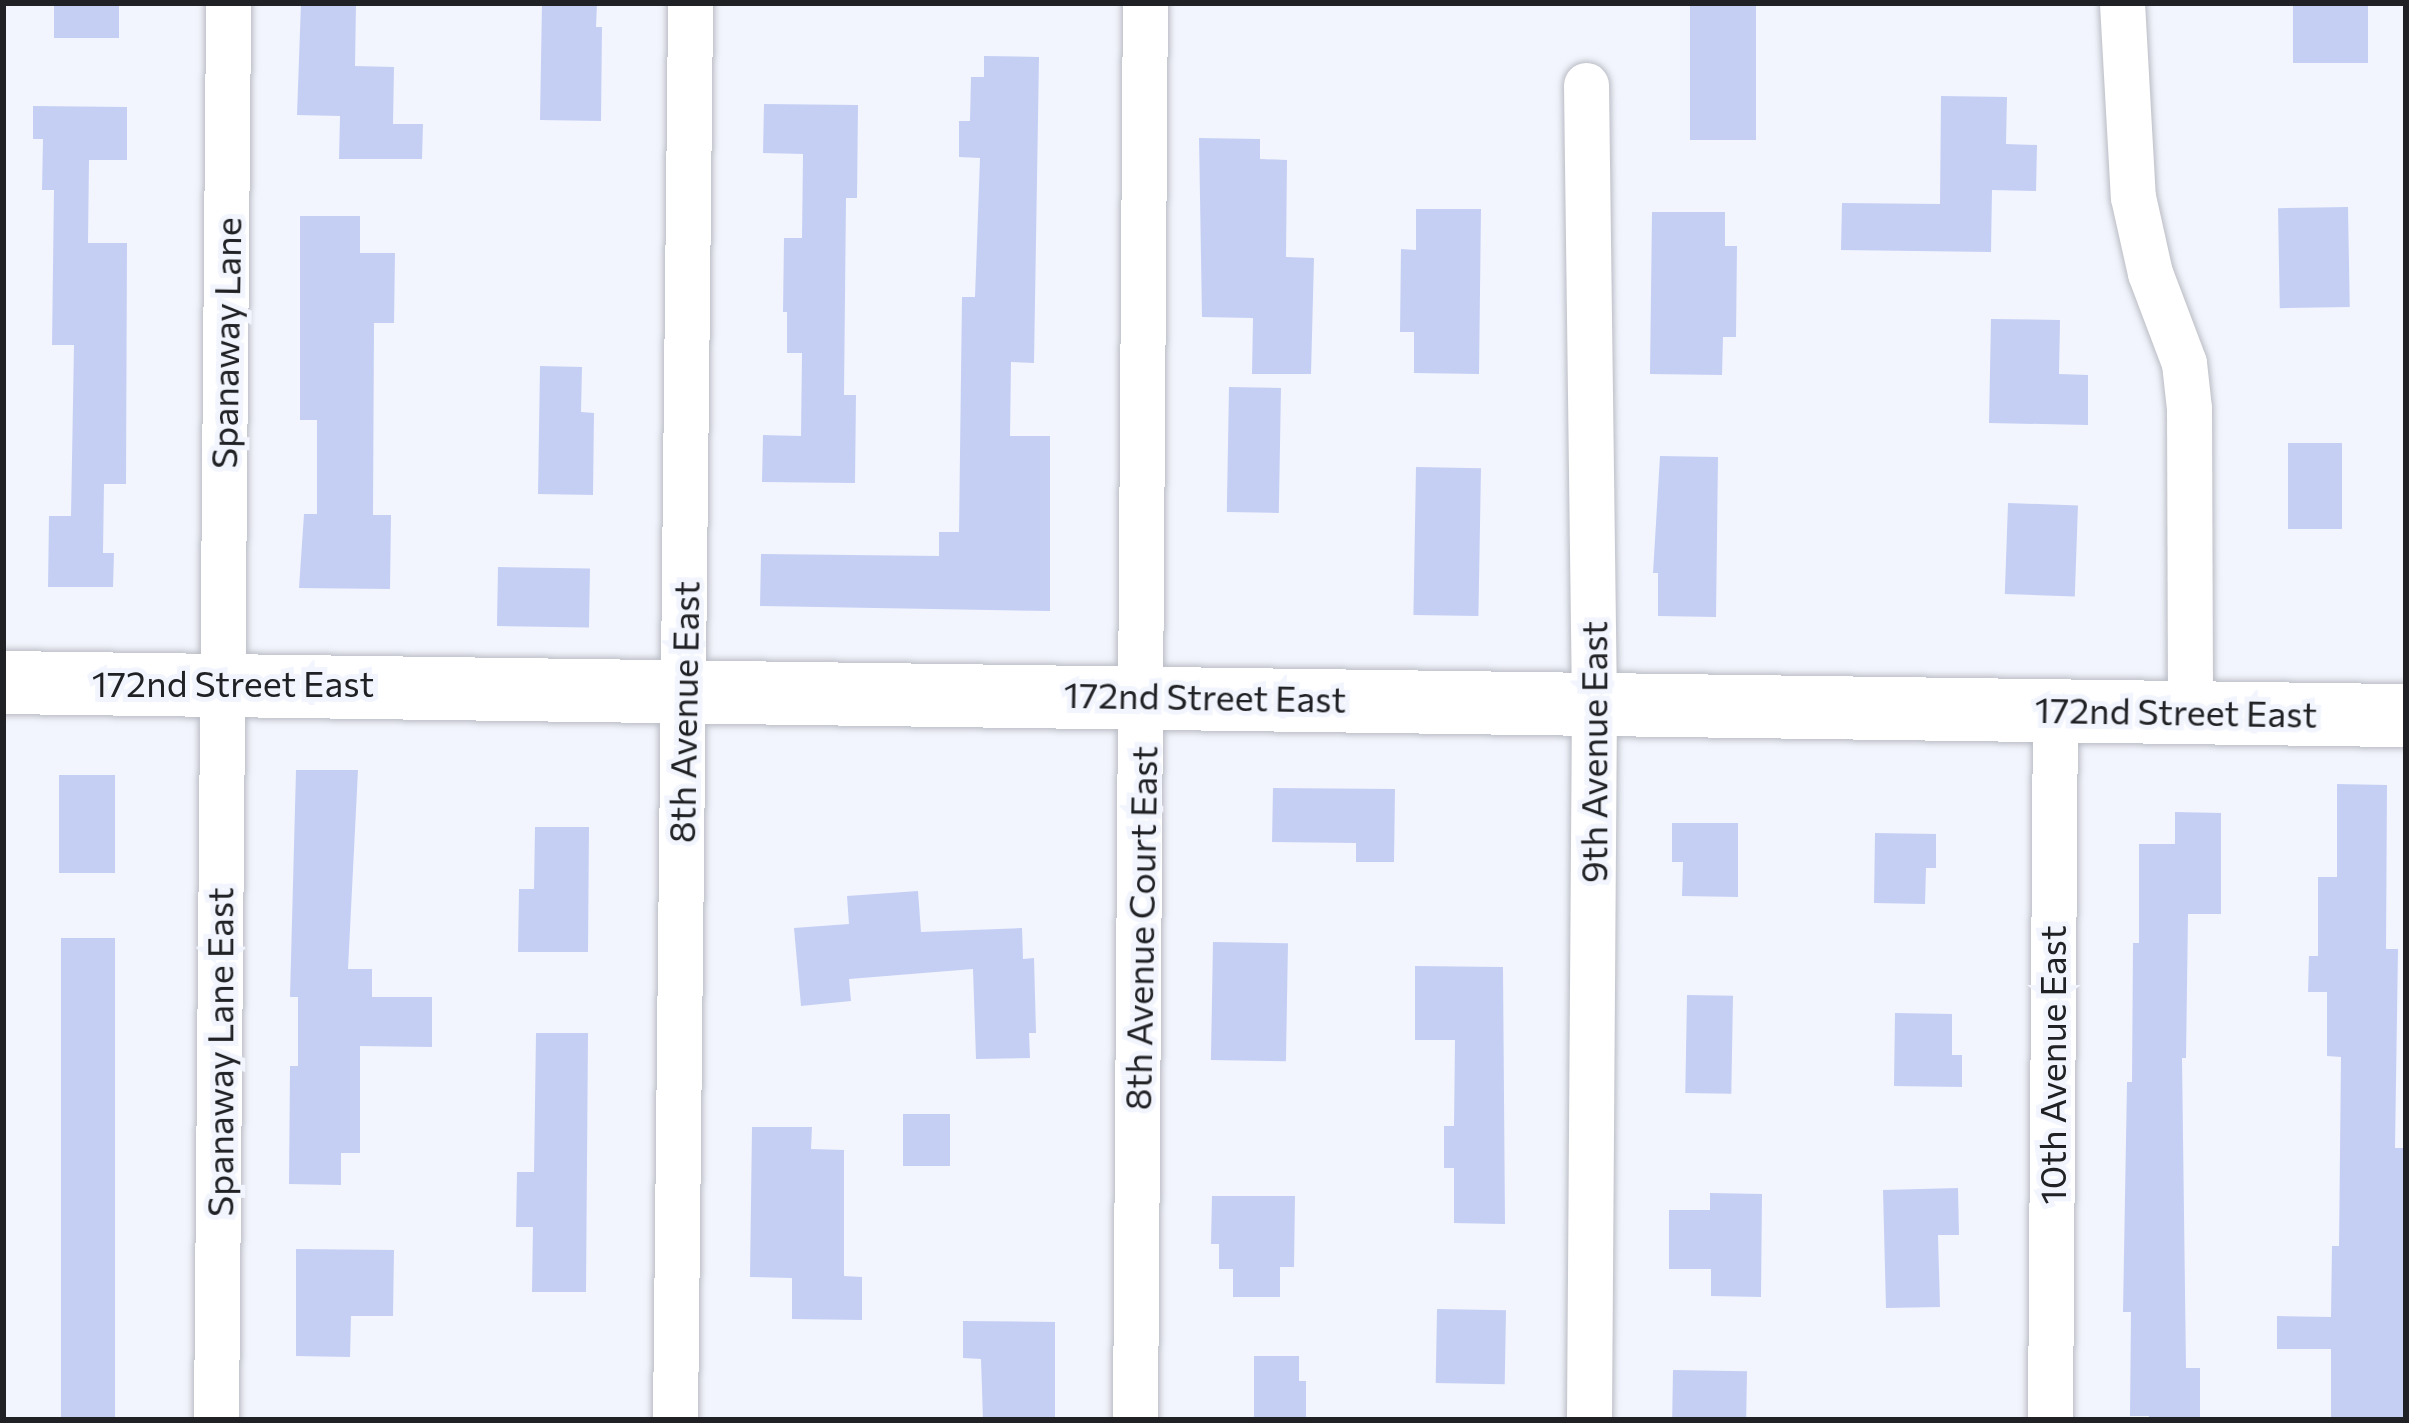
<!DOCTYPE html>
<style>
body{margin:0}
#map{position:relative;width:2409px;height:1423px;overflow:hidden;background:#f2f5fd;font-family:Commissioner,sans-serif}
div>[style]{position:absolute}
.building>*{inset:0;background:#c5cff4;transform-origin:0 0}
.roads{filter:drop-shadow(0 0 3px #babcc4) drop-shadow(0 0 3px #babcc4)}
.street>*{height:45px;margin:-22.5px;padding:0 22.5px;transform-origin:22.5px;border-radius:22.5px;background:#fff}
.secondary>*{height:63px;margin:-31.5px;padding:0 31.5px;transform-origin:31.5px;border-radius:31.5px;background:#fff}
span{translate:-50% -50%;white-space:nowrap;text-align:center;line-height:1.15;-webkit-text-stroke:10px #f2f5fd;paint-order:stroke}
.street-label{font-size:36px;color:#202124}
.frame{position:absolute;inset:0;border:6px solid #202124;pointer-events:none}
</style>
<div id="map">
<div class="building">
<div style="left:54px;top:3px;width:65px;height:35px"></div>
<div style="clip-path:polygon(301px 3px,356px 3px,355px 66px,394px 67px,393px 124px,423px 124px,422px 159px,339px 159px,340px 116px,297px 115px)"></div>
<div style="clip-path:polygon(542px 3px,597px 3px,596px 27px,602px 27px,601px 121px,540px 120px)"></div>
<div style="left:2293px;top:3px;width:75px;height:60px"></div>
<div style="left:1690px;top:6px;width:66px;height:134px"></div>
<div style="clip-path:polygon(984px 56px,1039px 57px,1034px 363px,1011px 362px,1010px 436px,1050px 436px,1050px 611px,760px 606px,761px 554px,939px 556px,939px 532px,959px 532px,962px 297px,975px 297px,980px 158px,959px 157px,959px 121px,970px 121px,971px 77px,984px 77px)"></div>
<div style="clip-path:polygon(1941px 96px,2007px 97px,2006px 144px,2037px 145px,2036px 191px,1992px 190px,1991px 252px,1841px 250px,1842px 203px,1940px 204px)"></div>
<div style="clip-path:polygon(764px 104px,858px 105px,857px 198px,846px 198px,844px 395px,856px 395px,855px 483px,762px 482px,763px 435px,801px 436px,802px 353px,787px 353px,787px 312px,783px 312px,784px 238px,802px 238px,803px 154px,763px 153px)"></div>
<div style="clip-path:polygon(33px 106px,127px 107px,127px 160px,89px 160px,88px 243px,127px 243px,126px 484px,104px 484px,103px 553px,114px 553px,113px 587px,48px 587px,49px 516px,71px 516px,74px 345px,52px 345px,54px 190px,42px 190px,43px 139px,33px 139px)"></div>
<div style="clip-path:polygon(1199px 138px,1260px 139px,1260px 159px,1287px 160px,1286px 257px,1314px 258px,1311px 374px,1252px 374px,1253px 318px,1202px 317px)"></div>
<div style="left:2348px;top:207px;width:100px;height:70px;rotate:89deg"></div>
<div style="clip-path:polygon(1416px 209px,1481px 209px,1479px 374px,1414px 373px,1414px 332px,1400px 332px,1401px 249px,1416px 250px)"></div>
<div style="clip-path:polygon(1652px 212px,1725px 212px,1725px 246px,1737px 246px,1736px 337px,1723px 337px,1722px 375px,1650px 374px)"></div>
<div style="clip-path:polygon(300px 216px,360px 216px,360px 253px,395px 253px,394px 323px,374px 323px,373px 515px,391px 515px,390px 589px,299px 588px,304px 514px,317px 514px,317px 420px,300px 420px)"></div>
<div style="clip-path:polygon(1991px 319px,2060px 320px,2059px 374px,2088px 375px,2088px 425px,1989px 423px)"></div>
<div style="clip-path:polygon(540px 366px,582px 367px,581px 412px,594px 413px,593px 495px,538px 494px)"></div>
<div style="left:1229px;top:387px;width:52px;height:125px;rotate:1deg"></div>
<div style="left:2288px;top:443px;width:54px;height:86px"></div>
<div style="clip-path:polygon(1660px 456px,1718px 457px,1716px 617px,1658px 616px,1658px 573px,1653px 573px)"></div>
<div style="left:1416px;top:467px;width:65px;height:148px;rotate:1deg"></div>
<div style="left:2008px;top:503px;width:70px;height:91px;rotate:2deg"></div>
<div style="left:498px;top:567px;width:92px;height:59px;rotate:1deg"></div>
<div style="clip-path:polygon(296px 770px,358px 770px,348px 969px,372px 969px,372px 997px,432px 997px,432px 1047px,360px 1046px,360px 1153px,341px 1153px,341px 1185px,289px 1184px,290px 1066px,298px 1066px,298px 997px,290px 997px)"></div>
<div style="left:59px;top:775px;width:56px;height:98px"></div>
<div style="clip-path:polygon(2337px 784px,2387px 785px,2386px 949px,2398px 949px,2395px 1148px,2406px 1148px,2405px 1420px,2331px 1420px,2331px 1349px,2277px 1349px,2277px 1316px,2331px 1317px,2332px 1246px,2339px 1246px,2341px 1057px,2327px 1056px,2327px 992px,2308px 992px,2309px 956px,2318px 956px,2318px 877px,2337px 877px)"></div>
<div style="clip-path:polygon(1273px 788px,1395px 789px,1394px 862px,1356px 862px,1356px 843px,1272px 842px)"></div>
<div style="clip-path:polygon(2175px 812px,2221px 813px,2221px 914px,2188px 914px,2186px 1058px,2182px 1058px,2186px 1368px,2200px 1368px,2200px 1420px,2149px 1420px,2149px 1416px,2130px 1416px,2131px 1312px,2123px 1312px,2127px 1082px,2132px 1082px,2133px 943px,2139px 943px,2139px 844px,2175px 844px)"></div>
<div style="clip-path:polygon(1672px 823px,1738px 823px,1738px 897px,1682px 896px,1683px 862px,1672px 862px)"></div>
<div style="clip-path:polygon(535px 827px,589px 827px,588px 952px,518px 952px,519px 889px,534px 889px)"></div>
<div style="clip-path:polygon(1875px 833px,1936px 834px,1936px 868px,1926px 868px,1925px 904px,1874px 903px)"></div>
<div style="clip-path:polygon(918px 891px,921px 932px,1022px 928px,1023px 959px,1034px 958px,1036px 1033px,1029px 1033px,1030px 1058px,976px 1059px,973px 969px,849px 979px,851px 1001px,801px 1006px,794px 928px,849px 924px,847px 896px)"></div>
<div style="left:61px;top:938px;width:54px;height:482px"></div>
<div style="left:1213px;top:942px;width:75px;height:118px;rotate:1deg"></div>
<div style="clip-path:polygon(1415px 966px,1503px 967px,1505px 1224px,1454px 1223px,1454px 1168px,1444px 1168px,1444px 1126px,1454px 1126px,1455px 1040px,1415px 1040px)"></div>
<div style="left:1687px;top:995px;width:46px;height:98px;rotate:1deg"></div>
<div style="clip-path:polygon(1895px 1013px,1952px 1014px,1952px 1055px,1962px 1055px,1962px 1087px,1894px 1086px)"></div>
<div style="clip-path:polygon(536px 1033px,588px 1033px,586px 1292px,532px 1292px,533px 1227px,516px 1227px,517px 1172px,534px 1172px)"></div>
<div style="left:903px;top:1114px;width:47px;height:52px"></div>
<div style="clip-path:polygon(752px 1127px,812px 1127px,811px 1149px,844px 1150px,844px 1276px,862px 1277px,862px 1320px,792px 1319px,792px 1278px,750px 1277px)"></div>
<div style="clip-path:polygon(1958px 1188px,1959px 1235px,1938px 1235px,1940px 1307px,1886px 1308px,1883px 1190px)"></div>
<div style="clip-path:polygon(1710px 1193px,1762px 1194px,1761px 1297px,1711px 1296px,1711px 1269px,1669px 1269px,1669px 1210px,1710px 1210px)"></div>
<div style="clip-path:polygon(1212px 1196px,1295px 1196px,1294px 1267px,1280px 1267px,1280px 1297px,1233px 1297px,1233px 1269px,1219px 1269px,1219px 1244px,1211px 1244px)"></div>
<div style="clip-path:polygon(296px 1249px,394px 1250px,393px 1316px,351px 1316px,350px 1357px,296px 1356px)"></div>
<div style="left:1437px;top:1309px;width:69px;height:74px;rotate:1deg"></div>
<div style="clip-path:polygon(963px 1321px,1055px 1322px,1055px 1420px,983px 1420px,981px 1359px,963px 1358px)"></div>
<div style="clip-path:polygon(1254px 1356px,1299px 1356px,1299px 1381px,1306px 1381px,1306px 1420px,1254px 1420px)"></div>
<div style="left:1673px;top:1370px;width:74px;height:50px;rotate:1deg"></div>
</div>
<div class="roads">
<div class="street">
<div style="left:2122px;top:3px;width:194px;rotate:86.8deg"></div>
<div style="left:2133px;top:197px;width:78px;rotate:77.4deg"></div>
<div style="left:2150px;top:273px;width:96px;rotate:69.3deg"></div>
<div style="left:2184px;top:363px;width:45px;rotate:83.7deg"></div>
<div style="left:2189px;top:408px;width:302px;rotate:89.8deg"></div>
<div style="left:1586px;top:85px;width:617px;rotate:89.26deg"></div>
<div style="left:1594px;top:702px;width:718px;rotate:90.4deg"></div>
<div style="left:216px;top:1420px;width:1417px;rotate:-89.51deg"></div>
<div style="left:675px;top:1420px;width:1417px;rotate:-89.39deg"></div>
<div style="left:1135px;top:1420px;width:1417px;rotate:-89.6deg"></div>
<div style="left:2050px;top:1420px;width:710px;rotate:-89.6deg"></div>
</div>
<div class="secondary">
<div style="left:3px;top:682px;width:2403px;rotate:0.79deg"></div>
</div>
</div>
<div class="street-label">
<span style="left:225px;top:343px;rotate:-89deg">Spanaway Lane</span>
<span style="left:233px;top:683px">172nd Street East</span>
<span style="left:1205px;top:696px;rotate:1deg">172nd Street East</span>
<span style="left:2176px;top:711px;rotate:1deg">172nd Street East</span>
<span style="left:683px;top:712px;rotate:-89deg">8th Avenue East</span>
<span style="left:1593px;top:752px;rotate:-90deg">9th Avenue East</span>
<span style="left:1140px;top:928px;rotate:-89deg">8th Avenue Court East</span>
<span style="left:219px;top:1052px;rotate:-90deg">Spanaway Lane East</span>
<span style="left:2052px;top:1065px;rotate:-90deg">10th Avenue East</span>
</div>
<div class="frame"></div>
</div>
